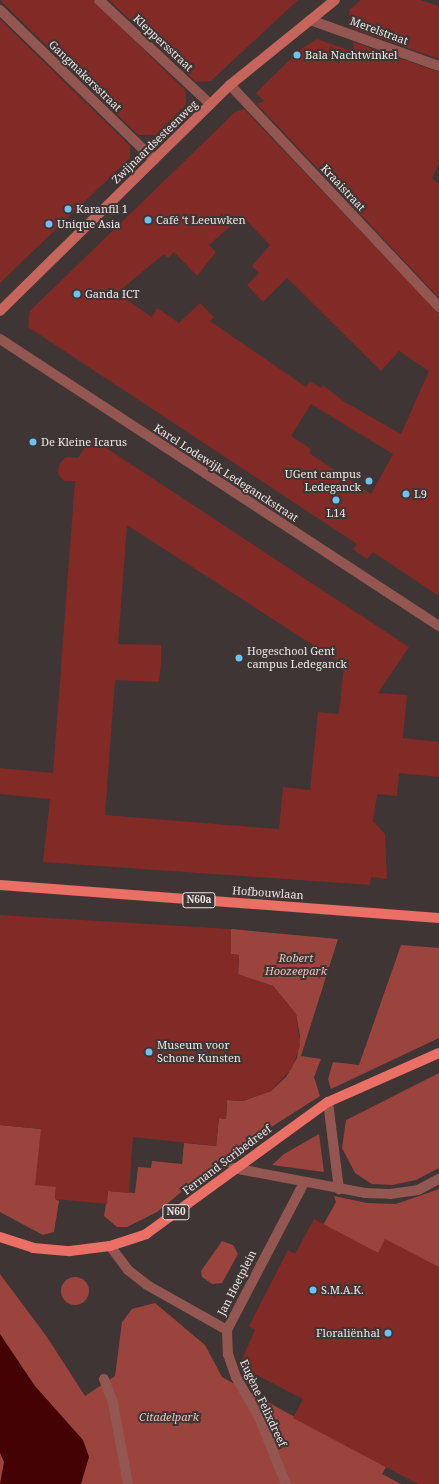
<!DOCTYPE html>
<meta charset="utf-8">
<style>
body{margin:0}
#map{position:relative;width:439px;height:1484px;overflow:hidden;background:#3e3534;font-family:"Noto Serif",serif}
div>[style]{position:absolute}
.green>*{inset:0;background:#9b433d}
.round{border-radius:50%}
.water>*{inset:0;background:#450204}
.building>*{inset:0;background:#822a26}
.street>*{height:10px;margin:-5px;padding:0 5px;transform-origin:5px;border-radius:5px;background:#935650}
.secondary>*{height:10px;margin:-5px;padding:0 5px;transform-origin:5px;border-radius:5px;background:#c5655c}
.primary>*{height:10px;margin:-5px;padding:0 5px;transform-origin:5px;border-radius:5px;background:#ea6f65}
.dots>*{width:11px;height:11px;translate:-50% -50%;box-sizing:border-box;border:2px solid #3e3534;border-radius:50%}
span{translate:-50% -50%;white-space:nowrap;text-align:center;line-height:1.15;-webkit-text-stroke:4px #3e3534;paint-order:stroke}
.shield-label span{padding:1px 3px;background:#3e3534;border:1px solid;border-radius:3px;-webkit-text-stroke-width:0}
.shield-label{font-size:10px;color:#ece7e6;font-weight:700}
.street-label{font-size:11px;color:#ece7e6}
.poi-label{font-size:11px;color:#ece7e6}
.left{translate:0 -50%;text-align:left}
.right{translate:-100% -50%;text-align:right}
.park-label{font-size:11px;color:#f3bfb9;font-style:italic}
</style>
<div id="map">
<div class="green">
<div style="clip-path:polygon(231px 929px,338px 939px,301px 1056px,321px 1059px,314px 1077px,320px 1096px,224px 1157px,157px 1212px,127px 1227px,117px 1227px,104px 1216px,108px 1191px,135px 1193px,138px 1167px,151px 1168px,152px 1161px,182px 1164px,184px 1143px,216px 1146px,219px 1118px,226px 1119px,227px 1100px,243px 1101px,271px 1091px,286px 1077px,297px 1058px,300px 1036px,296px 1014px,273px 986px,238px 975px,239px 955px,231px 954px)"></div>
<div style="clip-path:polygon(401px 945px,439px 948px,439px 1038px,331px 1089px,328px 1079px,333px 1062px,359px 1065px)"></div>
<div style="clip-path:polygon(439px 1073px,439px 1168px,416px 1180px,392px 1185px,372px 1184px,355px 1173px,342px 1148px,346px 1120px)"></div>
<div style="clip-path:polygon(0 1125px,41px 1129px,56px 1187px,55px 1199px,59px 1201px,54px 1232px,43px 1235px,0 1212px)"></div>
<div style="clip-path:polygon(319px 1134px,324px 1172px,272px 1165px,284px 1154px)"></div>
<div style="clip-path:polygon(439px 1189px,439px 1267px,378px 1253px,323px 1225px,336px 1202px,334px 1196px,367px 1203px,396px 1204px)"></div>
<div style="clip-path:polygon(222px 1241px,233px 1245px,238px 1254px,222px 1283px,212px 1284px,202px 1277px,201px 1271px)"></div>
<div style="clip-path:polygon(0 1274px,47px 1337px,85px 1396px,115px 1376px,122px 1322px,132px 1309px,155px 1303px,205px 1345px,222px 1377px,386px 1467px,382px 1474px,401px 1484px,0 1484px)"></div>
<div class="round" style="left:61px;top:1277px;width:28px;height:28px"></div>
</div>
<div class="water">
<div style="clip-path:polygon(0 1334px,35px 1386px,83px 1440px,89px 1457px,81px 1484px,0 1484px,4px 1462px,0 1453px)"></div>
</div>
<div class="building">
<div style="clip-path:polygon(0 0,93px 0,186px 91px,186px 105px,155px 135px,138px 135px)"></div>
<div style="clip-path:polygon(109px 0,298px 0,211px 81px,196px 82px)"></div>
<div style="clip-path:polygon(361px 0,420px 0,439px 6px,439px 59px,351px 28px,349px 10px)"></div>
<div style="clip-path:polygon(0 19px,130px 146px,130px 158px,0 283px)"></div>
<div style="clip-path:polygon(317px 39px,354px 52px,353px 42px,439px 72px,439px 163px,432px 178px,439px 184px,439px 298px,257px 104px,264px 101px,256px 93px,301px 49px)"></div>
<div style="clip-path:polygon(evenodd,244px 109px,439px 313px,439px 596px,373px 552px,367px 559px,353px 549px,357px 544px,28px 327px,30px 311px,235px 112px,244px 109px,242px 216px,270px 245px,252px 266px,259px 273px,247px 285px,263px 302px,287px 278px,381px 371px,399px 351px,429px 371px,401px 434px,343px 401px,323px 385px,321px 388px,310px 381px,306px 387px,210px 321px,214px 317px,200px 303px,179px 323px,157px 308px,152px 317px,117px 293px,164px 254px,168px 258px,174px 252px,197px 276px,216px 252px,209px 245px,242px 216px,244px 109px,311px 404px,393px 454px,371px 494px,309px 453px,311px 449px,291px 436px,311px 404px)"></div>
<div style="clip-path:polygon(evenodd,91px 438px,409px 647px,378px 693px,407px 695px,403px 738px,439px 742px,439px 777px,399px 773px,397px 796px,377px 794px,373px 821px,385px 834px,387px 879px,371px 877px,370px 885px,43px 862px,50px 799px,0 794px,0 768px,53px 773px,75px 481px,64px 481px,58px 474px,59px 464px,66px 457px,78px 458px,91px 438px,127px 525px,344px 665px,339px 714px,318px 712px,310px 790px,283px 787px,279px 829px,105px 815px,115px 680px,159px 682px,161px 663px,161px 645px,118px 644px,127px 525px)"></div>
<div style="clip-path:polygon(0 915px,231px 929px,231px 954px,239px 955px,238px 974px,273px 986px,296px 1014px,300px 1046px,292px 1068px,271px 1091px,243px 1101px,227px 1100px,226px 1119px,219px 1118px,216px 1146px,133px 1137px,129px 1193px,108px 1191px,107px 1204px,55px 1199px,56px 1187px,35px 1185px,41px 1129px,0 1125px)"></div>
<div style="clip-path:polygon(314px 1219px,378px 1253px,385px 1239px,439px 1267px,439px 1484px,418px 1484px,293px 1418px,303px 1399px,239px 1366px,255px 1330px,249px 1326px,288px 1250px,295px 1254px)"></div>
</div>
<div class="street">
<div style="left:99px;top:0;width:152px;rotate:43.1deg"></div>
<div style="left:0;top:10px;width:215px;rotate:44.2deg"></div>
<div style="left:310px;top:20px;width:137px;rotate:19.6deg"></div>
<div style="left:230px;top:85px;width:305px;rotate:46.7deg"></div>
<div style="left:0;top:339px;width:524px;rotate:33.17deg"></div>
<div style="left:328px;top:1102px;width:88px;rotate:82.8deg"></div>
<div style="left:233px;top:1168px;width:134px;rotate:10.7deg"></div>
<div style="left:365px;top:1193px;width:25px;rotate:2deg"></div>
<div style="left:390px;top:1194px;width:28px;rotate:-8deg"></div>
<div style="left:418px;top:1190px;width:24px;rotate:-28deg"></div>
<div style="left:110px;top:1246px;width:30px;rotate:53deg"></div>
<div style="left:128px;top:1270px;width:24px;rotate:38deg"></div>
<div style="left:147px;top:1285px;width:92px;rotate:29.4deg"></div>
<div style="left:227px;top:1330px;width:166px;rotate:-62.4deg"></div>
<div style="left:227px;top:1330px;width:24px;rotate:88deg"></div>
<div style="left:228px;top:1354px;width:24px;rotate:71deg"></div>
<div style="left:236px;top:1377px;width:46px;rotate:60.1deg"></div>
<div style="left:259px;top:1417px;width:72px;rotate:68.1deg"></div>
<div style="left:104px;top:1379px;width:26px;rotate:69deg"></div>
<div style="left:113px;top:1403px;width:82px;rotate:79.5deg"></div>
</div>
<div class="secondary">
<div style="left:0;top:311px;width:322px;rotate:-44.5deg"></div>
<div style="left:230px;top:85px;width:135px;rotate:-39deg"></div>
</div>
<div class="primary">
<div style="left:0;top:885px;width:440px;rotate:4.3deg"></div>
<div style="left:0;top:1237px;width:35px;rotate:18deg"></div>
<div style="left:33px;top:1248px;width:37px;rotate:5deg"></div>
<div style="left:70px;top:1251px;width:40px;rotate:-7.1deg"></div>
<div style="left:110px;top:1246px;width:38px;rotate:-18deg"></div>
<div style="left:146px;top:1234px;width:225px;rotate:-36deg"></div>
<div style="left:328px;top:1102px;width:121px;rotate:-23.8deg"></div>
</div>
<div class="dots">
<div style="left:297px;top:55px;background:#6ec2f3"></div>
<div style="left:68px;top:209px;background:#6ec2f3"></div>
<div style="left:148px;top:220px;background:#6ec2f3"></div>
<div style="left:49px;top:224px;background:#6ec2f3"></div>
<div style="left:77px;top:294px;background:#6ec2f3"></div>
<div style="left:33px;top:442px;background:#6ec2f3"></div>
<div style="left:369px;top:481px;background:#6ec2f3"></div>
<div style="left:406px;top:494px;background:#6ec2f3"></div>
<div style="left:336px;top:500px;background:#6ec2f3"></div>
<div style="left:239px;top:658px;background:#6ec2f3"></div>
<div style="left:149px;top:1052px;background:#6ec2f3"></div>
<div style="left:313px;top:1290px;background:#6ec2f3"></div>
<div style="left:388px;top:1333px;background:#6ec2f3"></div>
</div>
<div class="shield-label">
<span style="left:199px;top:900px">N60a</span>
<span style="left:176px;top:1212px">N60</span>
</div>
<div class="street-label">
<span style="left:379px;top:31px;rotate:20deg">Merelstraat</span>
<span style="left:163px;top:43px;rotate:43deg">Kleppersstraat</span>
<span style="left:85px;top:76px;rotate:44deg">Gangmakersstraat</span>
<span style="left:155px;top:142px;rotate:-44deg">Zwijnaardsesteenweg</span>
<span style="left:343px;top:188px;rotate:47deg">Kraaistraat</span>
<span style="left:226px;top:473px;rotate:33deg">Karel Lodewijk Ledeganckstraat</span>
<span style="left:268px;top:893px;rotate:4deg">Hofbouwlaan</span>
<span style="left:227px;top:1160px;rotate:-37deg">Fernand Scribedreef</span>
<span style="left:237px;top:1283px;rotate:-63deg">Jan Hoetplein</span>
<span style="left:263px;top:1403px;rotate:65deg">Eugène Felixdreef</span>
</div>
<div class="poi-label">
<span class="left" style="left:305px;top:55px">Bala Nachtwinkel</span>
<span class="left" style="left:76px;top:209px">Karanfil 1</span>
<span class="left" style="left:156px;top:220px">Café ‘t Leeuwken</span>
<span class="left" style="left:57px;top:224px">Unique Asia</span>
<span class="left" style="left:85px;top:294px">Ganda ICT</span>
<span class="left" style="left:41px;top:442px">De Kleine Icarus</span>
<span class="right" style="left:361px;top:481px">UGent campus<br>Ledeganck</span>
<span class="left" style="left:414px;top:494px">L9</span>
<span style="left:336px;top:513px">L14</span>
<span class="left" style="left:247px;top:658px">Hogeschool Gent<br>campus Ledeganck</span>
<span class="left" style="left:157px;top:1052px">Museum voor<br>Schone Kunsten</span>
<span class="left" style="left:321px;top:1290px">S.M.A.K.</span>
<span class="right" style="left:380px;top:1333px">Floraliënhal</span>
</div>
<div class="park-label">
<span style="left:296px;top:965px">Robert<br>Hoozeepark</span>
<span style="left:169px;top:1417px">Citadelpark</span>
</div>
</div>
